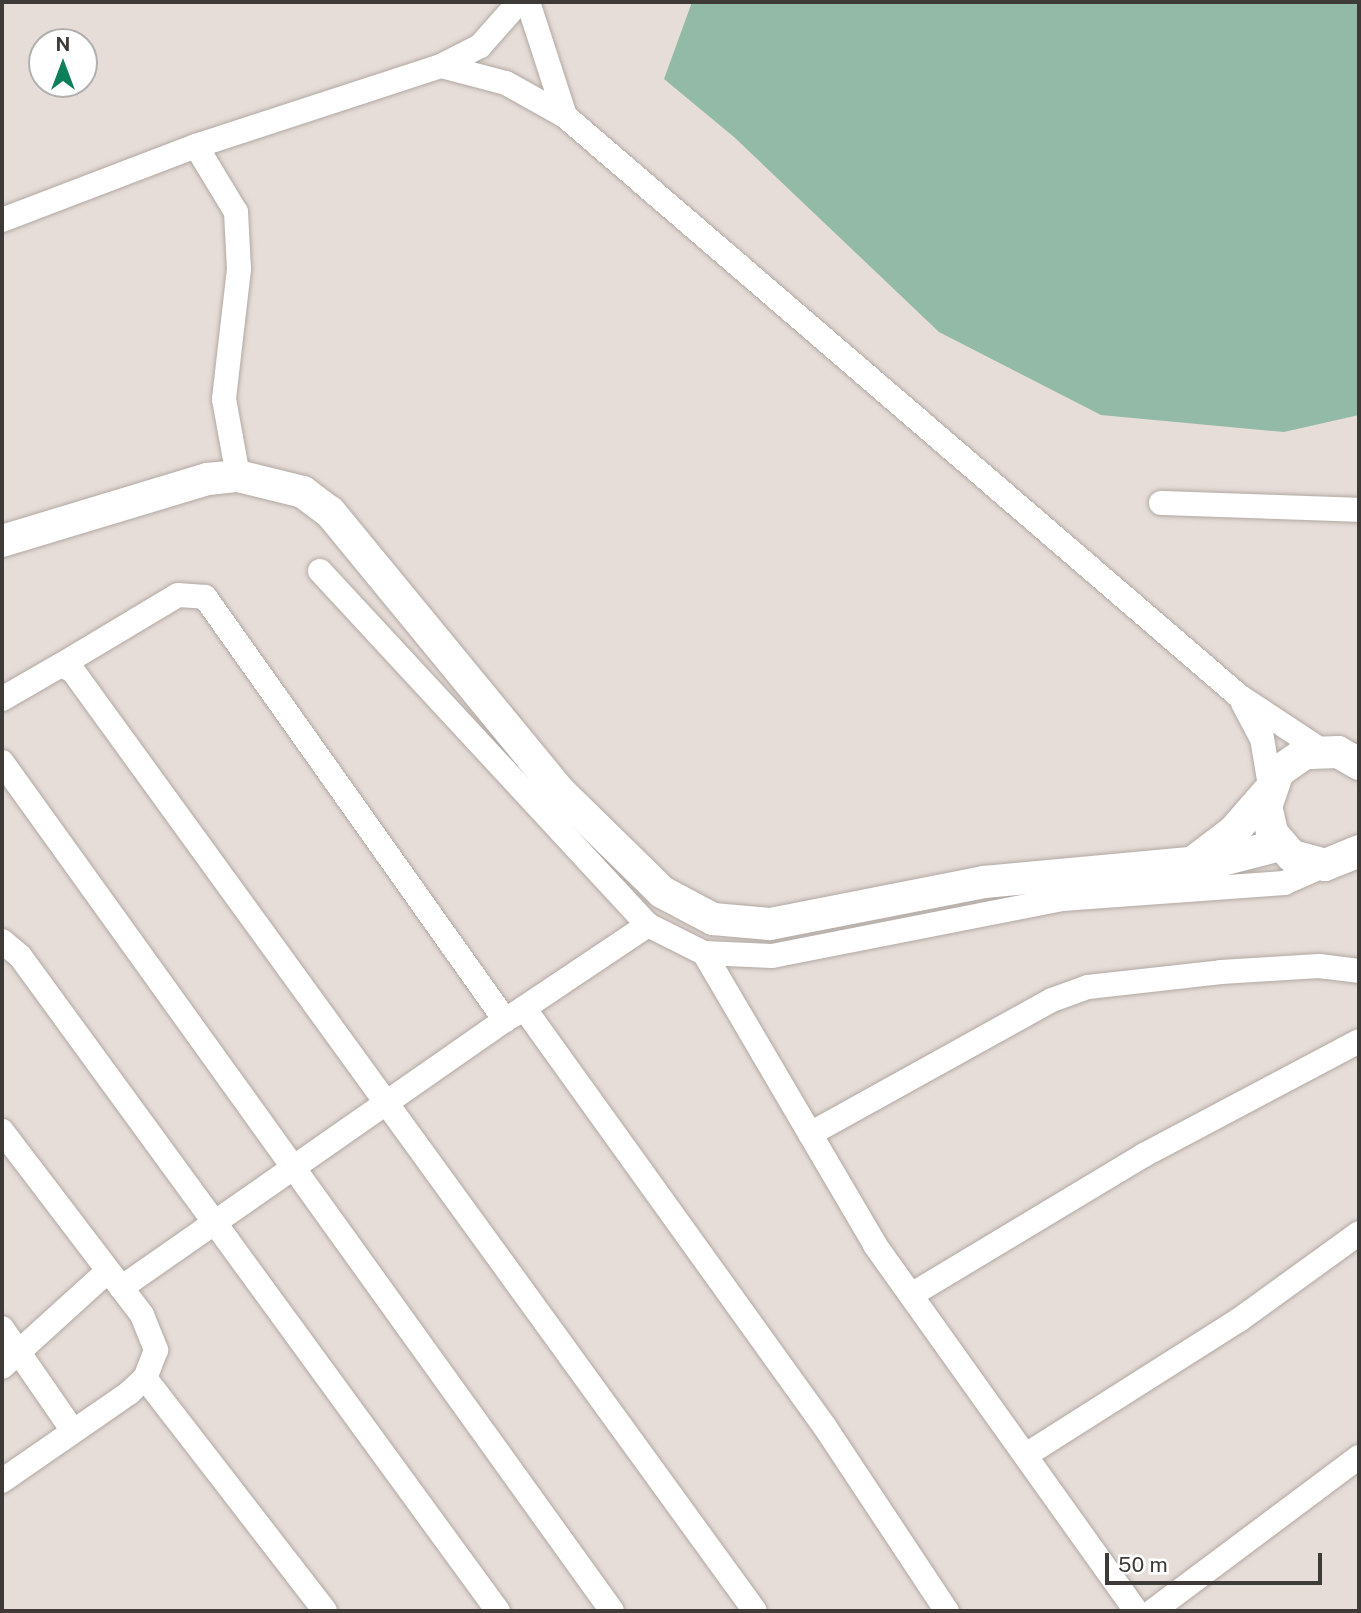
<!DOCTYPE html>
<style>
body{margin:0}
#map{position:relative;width:1361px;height:1613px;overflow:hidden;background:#e7ddd8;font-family:"Public Sans",sans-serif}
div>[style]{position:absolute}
.green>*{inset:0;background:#93baa6}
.roads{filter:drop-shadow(0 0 2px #b1a8a3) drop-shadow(0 0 2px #b1a8a3)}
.minor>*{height:24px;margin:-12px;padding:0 12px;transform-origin:12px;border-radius:12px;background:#fff}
.tertiary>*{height:32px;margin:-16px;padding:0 16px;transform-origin:16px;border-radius:16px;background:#fff}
span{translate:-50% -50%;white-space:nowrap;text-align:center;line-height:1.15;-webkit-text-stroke:7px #fff;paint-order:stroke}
.frame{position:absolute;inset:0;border:4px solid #3e3a38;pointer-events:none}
.north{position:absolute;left:28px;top:28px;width:70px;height:70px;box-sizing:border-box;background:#fff;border:2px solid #b2b0af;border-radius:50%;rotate:0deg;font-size:19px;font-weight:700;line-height:28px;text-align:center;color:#3e3a38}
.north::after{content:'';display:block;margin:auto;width:24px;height:32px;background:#0f7e5a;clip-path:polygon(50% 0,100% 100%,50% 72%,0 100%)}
.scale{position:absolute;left:1105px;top:1553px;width:217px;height:32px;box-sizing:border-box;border:4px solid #3e3a38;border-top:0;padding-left:9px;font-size:21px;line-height:24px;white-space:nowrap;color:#3e3a38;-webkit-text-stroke:5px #fff;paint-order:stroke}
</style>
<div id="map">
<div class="green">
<div style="clip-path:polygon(692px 2px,1359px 2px,1359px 415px,1284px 432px,1101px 415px,939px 332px,734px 137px,664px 79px)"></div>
</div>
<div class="roads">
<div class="minor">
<div style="left:528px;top:2px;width:120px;rotate:72deg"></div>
<div style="left:441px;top:66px;width:67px;rotate:14.7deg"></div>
<div style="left:506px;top:83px;width:68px;rotate:29.2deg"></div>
<div style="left:565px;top:116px;width:889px;rotate:40.71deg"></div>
<div style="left:1239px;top:696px;width:98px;rotate:33.4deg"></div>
<div style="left:196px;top:146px;width:77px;rotate:58.8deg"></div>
<div style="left:236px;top:212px;width:57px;rotate:87deg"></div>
<div style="left:239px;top:269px;width:131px;rotate:96.6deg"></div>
<div style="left:224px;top:399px;width:78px;rotate:79.7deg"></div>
<div style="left:2px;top:220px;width:208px;rotate:-20.9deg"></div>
<div style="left:196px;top:146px;width:258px;rotate:-18.1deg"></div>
<div style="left:441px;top:66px;width:44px;rotate:-27.1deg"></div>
<div style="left:480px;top:46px;width:59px;rotate:-48.4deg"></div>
<div style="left:1161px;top:503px;width:198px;rotate:2deg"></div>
<div style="left:320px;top:571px;width:483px;rotate:47.2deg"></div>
<div style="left:648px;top:925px;width:63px;rotate:26.6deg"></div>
<div style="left:704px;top:953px;width:68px;rotate:2.5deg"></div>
<div style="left:772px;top:956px;width:296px;rotate:-11.1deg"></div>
<div style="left:1062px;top:899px;width:223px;rotate:-4.1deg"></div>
<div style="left:1284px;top:883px;width:45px;rotate:-23.7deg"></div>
<div style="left:61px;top:665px;width:136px;rotate:-30.9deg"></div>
<div style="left:178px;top:595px;width:27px;rotate:4deg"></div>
<div style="left:205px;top:597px;width:519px;rotate:54.65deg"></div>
<div style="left:505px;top:1020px;width:468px;rotate:145.1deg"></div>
<div style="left:2px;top:699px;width:68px;rotate:-30deg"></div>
<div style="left:61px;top:665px;width:13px;rotate:27deg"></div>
<div style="left:73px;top:671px;width:1161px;rotate:54.04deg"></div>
<div style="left:1243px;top:703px;width:40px;rotate:62deg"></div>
<div style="left:1262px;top:738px;width:49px;rotate:80.5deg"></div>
<div style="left:2px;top:762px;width:1045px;rotate:54.3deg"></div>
<div style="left:2px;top:941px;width:23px;rotate:40deg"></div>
<div style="left:20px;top:956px;width:811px;rotate:53.88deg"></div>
<div style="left:704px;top:953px;width:338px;rotate:59.6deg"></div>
<div style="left:875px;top:1245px;width:450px;rotate:54.5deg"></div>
<div style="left:524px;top:1008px;width:516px;rotate:54.31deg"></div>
<div style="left:825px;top:1427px;width:221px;rotate:56.5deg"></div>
<div style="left:512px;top:1016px;width:164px;rotate:-33.8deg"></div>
<div style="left:2px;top:1131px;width:231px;rotate:52.7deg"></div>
<div style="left:142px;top:1315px;width:38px;rotate:68deg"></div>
<div style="left:156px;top:1350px;width:30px;rotate:111deg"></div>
<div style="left:145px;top:1378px;width:22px;rotate:137deg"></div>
<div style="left:129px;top:1393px;width:155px;rotate:145.3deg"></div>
<div style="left:810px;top:1134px;width:277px;rotate:-29deg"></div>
<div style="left:1052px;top:1000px;width:38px;rotate:-20deg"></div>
<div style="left:1088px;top:987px;width:134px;rotate:-6.4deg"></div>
<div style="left:1221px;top:972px;width:98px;rotate:-3.5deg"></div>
<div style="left:1319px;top:966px;width:40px;rotate:7.1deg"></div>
<div style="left:911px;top:1295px;width:272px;rotate:-31deg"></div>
<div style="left:1144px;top:1155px;width:243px;rotate:-27.9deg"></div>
<div style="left:2px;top:1328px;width:125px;rotate:55.4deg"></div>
<div style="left:2px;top:1367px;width:143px;rotate:-42.2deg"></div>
<div style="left:145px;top:1378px;width:294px;rotate:52.3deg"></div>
<div style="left:1026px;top:1455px;width:252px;rotate:-32.4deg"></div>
<div style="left:1239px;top:1320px;width:148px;rotate:-35.9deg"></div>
<div style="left:1153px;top:1611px;width:257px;rotate:-36.8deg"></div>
</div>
<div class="tertiary">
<div style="left:2px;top:541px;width:215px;rotate:-16.8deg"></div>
<div style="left:208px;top:479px;width:30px;rotate:-6deg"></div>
<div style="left:238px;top:476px;width:67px;rotate:13.8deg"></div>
<div style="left:303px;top:492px;width:34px;rotate:37deg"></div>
<div style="left:330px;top:512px;width:361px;rotate:50.6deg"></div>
<div style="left:559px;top:791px;width:144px;rotate:44.4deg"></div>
<div style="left:662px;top:892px;width:58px;rotate:27.9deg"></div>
<div style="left:713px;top:919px;width:57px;rotate:5deg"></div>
<div style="left:770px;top:924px;width:218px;rotate:-11.1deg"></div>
<div style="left:984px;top:882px;width:239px;rotate:-5.3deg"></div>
<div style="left:1222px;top:860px;width:60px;rotate:-14.5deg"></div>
<div style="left:1359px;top:764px;width:24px;rotate:-150deg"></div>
<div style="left:1338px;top:752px;width:33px;rotate:178deg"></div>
<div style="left:1305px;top:753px;width:33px;rotate:145deg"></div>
<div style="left:1278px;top:772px;width:36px;rotate:109deg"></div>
<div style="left:1266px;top:806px;width:28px;rotate:77deg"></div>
<div style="left:1272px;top:833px;width:30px;rotate:49deg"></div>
<div style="left:1292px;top:856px;width:34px;rotate:15deg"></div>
<div style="left:1325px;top:865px;width:37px;rotate:-22deg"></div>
<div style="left:1196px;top:860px;width:48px;rotate:-37.3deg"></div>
<div style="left:1234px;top:831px;width:52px;rotate:-48.9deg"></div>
</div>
</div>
<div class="frame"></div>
<div class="north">N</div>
<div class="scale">50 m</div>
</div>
